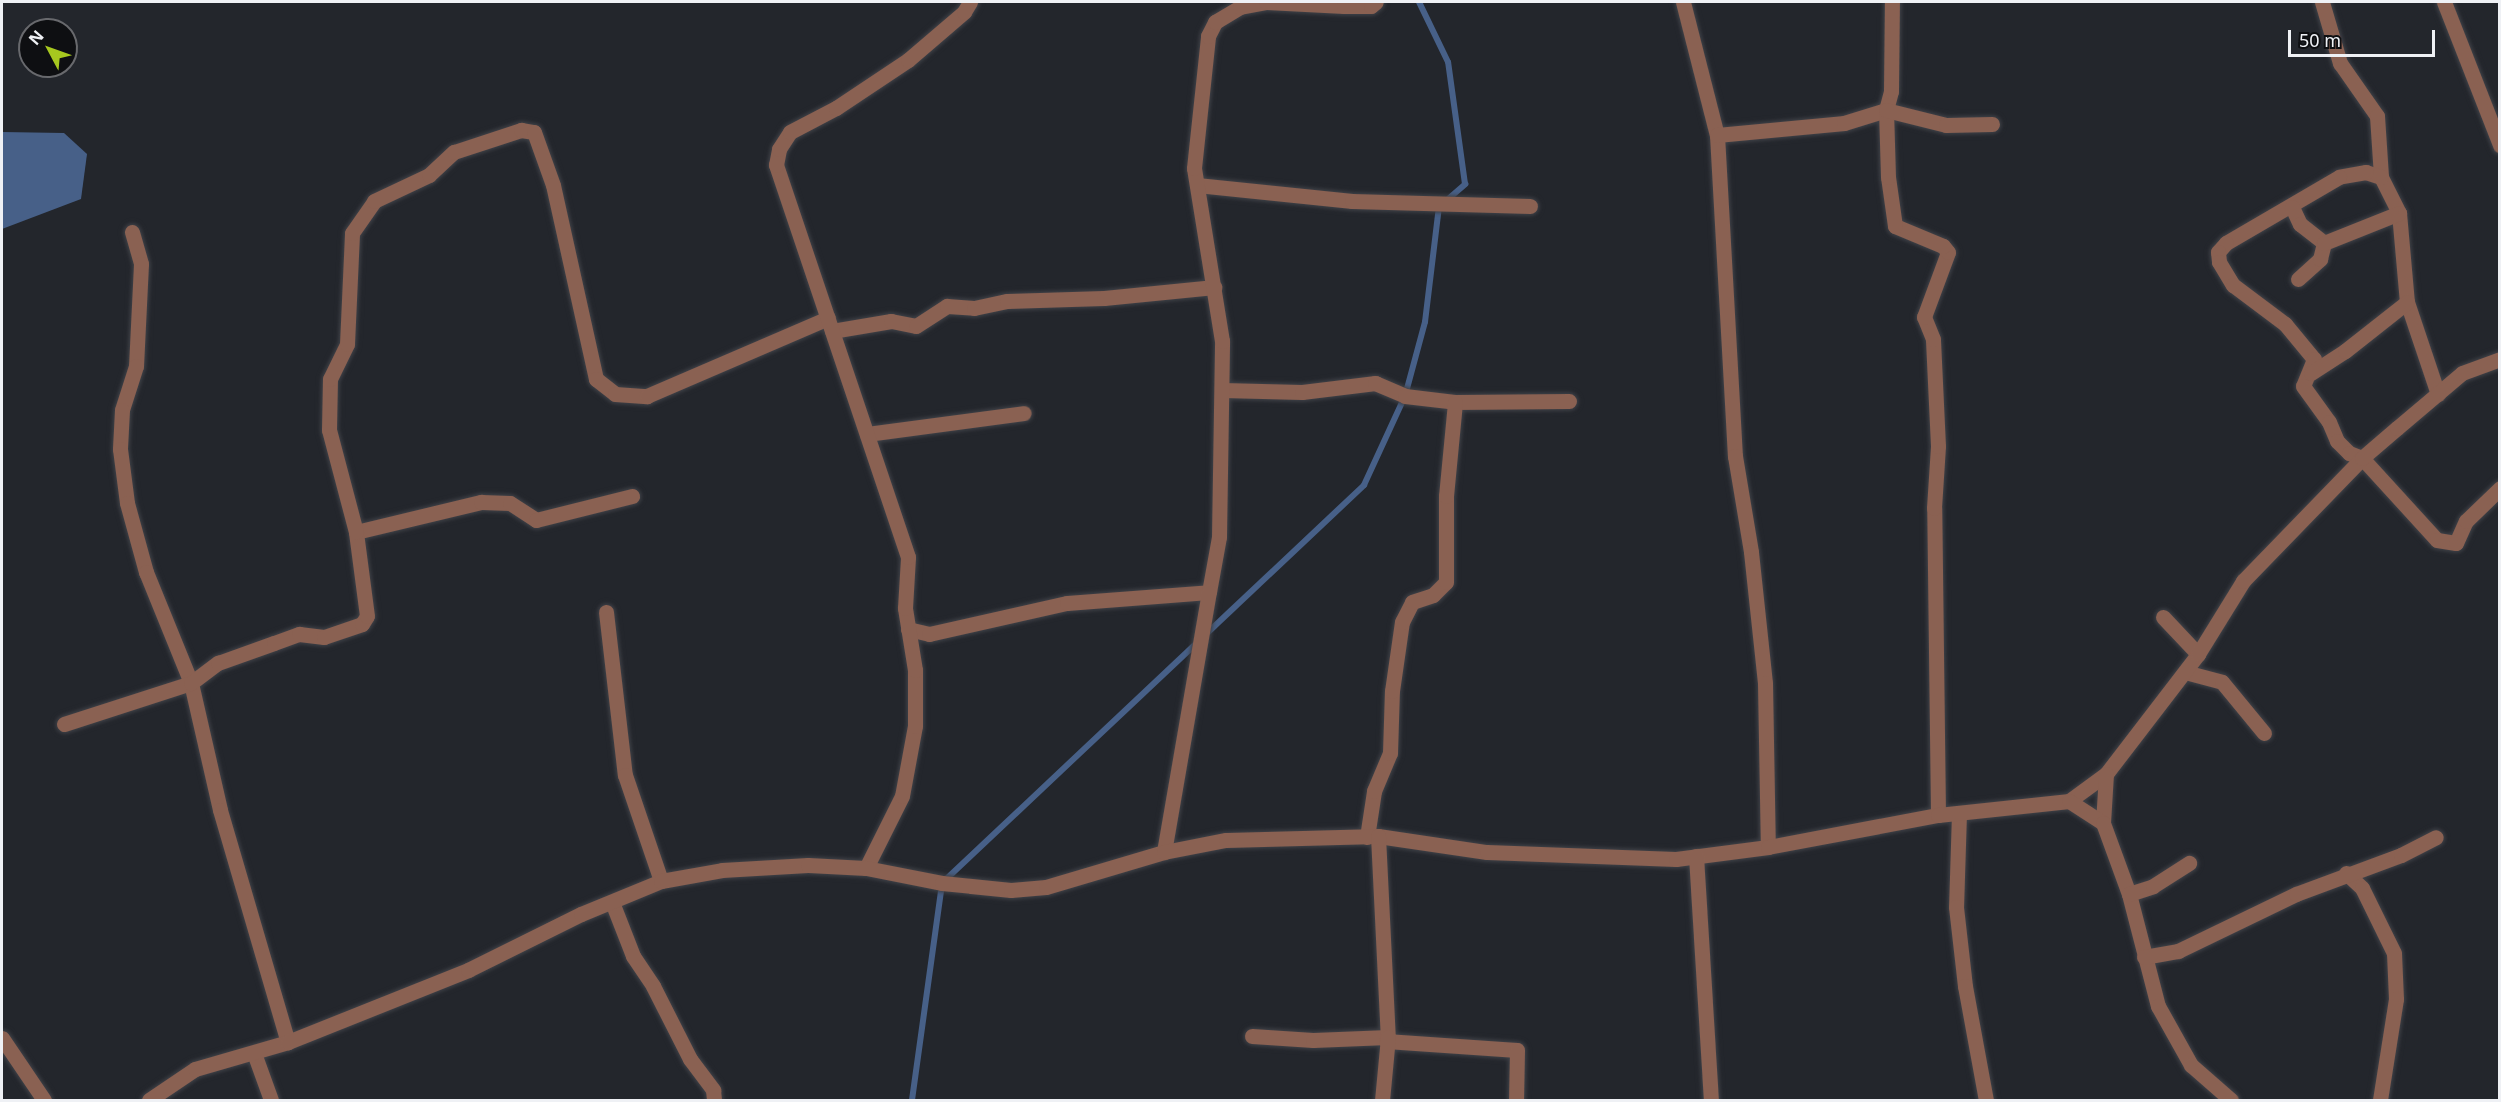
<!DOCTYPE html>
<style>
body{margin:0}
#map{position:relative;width:2501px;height:1102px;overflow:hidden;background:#23262c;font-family:"Noto Sans",sans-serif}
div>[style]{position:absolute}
.water>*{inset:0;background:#476088}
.stream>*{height:6px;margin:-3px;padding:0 3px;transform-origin:3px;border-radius:3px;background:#476088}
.roads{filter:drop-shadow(0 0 2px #404248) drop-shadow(0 0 2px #404248)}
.minor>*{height:15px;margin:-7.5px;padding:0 7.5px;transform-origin:7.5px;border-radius:7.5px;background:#8a6152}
span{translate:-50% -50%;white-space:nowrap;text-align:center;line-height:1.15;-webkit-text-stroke:4.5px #0e0f12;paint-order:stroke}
.frame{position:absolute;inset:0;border:3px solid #eff1f5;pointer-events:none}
.north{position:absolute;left:18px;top:18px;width:60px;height:60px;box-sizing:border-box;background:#0e0f12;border:2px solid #68696d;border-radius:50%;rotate:311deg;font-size:16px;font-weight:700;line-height:24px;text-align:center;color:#eff1f5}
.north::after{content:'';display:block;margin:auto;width:21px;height:27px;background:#a7c81f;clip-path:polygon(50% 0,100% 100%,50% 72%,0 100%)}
.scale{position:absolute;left:2288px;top:30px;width:147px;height:27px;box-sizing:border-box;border:3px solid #eff1f5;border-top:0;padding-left:8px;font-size:18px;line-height:21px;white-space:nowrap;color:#eff1f5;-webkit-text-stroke:4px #0e0f12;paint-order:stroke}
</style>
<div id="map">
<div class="water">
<div style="clip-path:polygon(2px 132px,64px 133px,87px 154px,81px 199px,2px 229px)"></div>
</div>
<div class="stream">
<div style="left:1204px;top:636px;width:220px;rotate:-43.3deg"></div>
<div style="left:1364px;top:485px;width:98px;rotate:-65.3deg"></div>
<div style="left:1405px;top:396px;width:77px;rotate:-74.9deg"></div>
<div style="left:1425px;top:322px;width:116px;rotate:-83.1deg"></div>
<div style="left:1439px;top:207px;width:35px;rotate:-41deg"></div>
<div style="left:1465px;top:184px;width:123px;rotate:-97.9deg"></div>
<div style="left:1448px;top:62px;width:67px;rotate:-115.8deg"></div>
<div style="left:912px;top:1100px;width:219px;rotate:-82.1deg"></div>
<div style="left:942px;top:883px;width:350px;rotate:-43.3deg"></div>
</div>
<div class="roads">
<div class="minor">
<div style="left:1683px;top:2px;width:137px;rotate:75.7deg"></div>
<div style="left:1717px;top:135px;width:322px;rotate:86.8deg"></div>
<div style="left:1735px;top:456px;width:97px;rotate:80.5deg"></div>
<div style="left:1751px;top:552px;width:132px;rotate:83.9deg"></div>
<div style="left:1765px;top:683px;width:164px;rotate:89deg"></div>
<div style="left:2322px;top:2px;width:64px;rotate:73.6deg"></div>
<div style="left:2340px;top:63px;width:65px;rotate:55.1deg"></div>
<div style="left:2377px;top:116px;width:61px;rotate:86.2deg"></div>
<div style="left:2381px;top:177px;width:40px;rotate:63.4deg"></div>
<div style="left:2399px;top:213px;width:89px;rotate:84.9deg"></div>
<div style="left:2407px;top:302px;width:97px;rotate:71.4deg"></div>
<div style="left:2444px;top:2px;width:154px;rotate:68.6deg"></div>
<div style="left:1717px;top:135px;width:128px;rotate:-5.4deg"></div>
<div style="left:1844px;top:123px;width:44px;rotate:-17.2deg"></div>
<div style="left:1886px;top:110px;width:20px;rotate:-75deg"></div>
<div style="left:1891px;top:91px;width:89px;rotate:-89.4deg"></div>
<div style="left:2381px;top:177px;width:16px;rotate:-162deg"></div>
<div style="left:2366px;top:172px;width:27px;rotate:170deg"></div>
<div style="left:2339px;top:177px;width:131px;rotate:149.7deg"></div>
<div style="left:2226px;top:243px;width:12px;rotate:132deg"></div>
<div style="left:2218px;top:252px;width:10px;rotate:84deg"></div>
<div style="left:2219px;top:262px;width:27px;rotate:59deg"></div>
<div style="left:2233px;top:285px;width:65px;rotate:36.9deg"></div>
<div style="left:2285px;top:324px;width:45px;rotate:50.4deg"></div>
<div style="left:2314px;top:359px;width:29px;rotate:112deg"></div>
<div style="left:2303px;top:386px;width:44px;rotate:54.2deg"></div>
<div style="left:2329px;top:422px;width:21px;rotate:67deg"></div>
<div style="left:2337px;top:441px;width:17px;rotate:45deg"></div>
<div style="left:2349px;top:453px;width:14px;rotate:21deg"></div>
<div style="left:2362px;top:458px;width:111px;rotate:47.6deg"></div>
<div style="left:2437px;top:540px;width:19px;rotate:9deg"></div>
<div style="left:2456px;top:543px;width:24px;rotate:-66deg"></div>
<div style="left:2466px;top:521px;width:47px;rotate:-44.1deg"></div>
<div style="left:1197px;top:185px;width:156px;rotate:5.9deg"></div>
<div style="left:1352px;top:201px;width:178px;rotate:1.6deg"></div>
<div style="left:2292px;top:207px;width:19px;rotate:65deg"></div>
<div style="left:2300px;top:224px;width:31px;rotate:38deg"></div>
<div style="left:132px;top:232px;width:33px;rotate:74deg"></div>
<div style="left:141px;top:264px;width:102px;rotate:92.8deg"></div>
<div style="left:136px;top:366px;width:46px;rotate:107.7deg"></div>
<div style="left:122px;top:410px;width:39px;rotate:93deg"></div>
<div style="left:120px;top:449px;width:54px;rotate:82.6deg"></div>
<div style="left:127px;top:503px;width:72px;rotate:74.6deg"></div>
<div style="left:146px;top:572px;width:120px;rotate:67.9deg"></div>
<div style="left:191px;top:683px;width:130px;rotate:77.1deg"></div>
<div style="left:220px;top:810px;width:242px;rotate:73.7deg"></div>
<div style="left:2298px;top:279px;width:30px;rotate:-42deg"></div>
<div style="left:2320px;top:259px;width:16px;rotate:-76deg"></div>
<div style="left:2324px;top:243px;width:81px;rotate:-21.8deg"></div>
<div style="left:832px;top:331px;width:60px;rotate:-9.6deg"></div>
<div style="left:891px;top:321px;width:25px;rotate:11deg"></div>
<div style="left:916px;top:326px;width:37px;rotate:-33deg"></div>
<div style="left:947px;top:306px;width:27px;rotate:4deg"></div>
<div style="left:974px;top:308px;width:34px;rotate:-12deg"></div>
<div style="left:1007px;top:301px;width:97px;rotate:-1.8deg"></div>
<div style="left:1104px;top:298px;width:111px;rotate:-5.7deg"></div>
<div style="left:2311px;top:373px;width:40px;rotate:-32.9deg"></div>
<div style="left:2345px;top:351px;width:79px;rotate:-38.3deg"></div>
<div style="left:1222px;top:390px;width:80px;rotate:1.4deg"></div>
<div style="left:1302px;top:392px;width:74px;rotate:-7deg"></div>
<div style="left:1375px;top:383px;width:33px;rotate:23deg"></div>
<div style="left:1405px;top:396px;width:50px;rotate:6.8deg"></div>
<div style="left:1455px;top:402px;width:114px;rotate:-0.5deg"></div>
<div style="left:867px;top:434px;width:158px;rotate:-7.6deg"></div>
<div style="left:356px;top:532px;width:129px;rotate:-13.5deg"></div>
<div style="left:481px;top:502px;width:29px;rotate:2deg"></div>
<div style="left:510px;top:503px;width:31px;rotate:33deg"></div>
<div style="left:536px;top:520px;width:99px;rotate:-14deg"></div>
<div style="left:606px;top:612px;width:164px;rotate:83.4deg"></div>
<div style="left:625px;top:775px;width:112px;rotate:71.2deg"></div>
<div style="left:2163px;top:617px;width:51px;rotate:46.6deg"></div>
<div style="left:908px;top:629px;width:22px;rotate:13deg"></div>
<div style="left:929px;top:634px;width:141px;rotate:-12.7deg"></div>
<div style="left:1067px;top:603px;width:142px;rotate:-4.4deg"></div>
<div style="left:1209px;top:592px;width:56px;rotate:-79.7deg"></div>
<div style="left:1219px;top:537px;width:196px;rotate:-89.1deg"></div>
<div style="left:1222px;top:341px;width:175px;rotate:-99.2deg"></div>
<div style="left:1194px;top:168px;width:133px;rotate:-83.9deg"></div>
<div style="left:1208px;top:36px;width:16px;rotate:-63deg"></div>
<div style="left:1215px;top:22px;width:29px;rotate:-31deg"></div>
<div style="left:1240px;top:7px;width:26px;rotate:-11deg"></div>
<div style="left:1266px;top:2px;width:78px;rotate:2.9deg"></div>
<div style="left:1344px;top:6px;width:27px"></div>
<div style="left:1371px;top:6px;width:6px;rotate:-39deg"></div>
<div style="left:2185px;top:672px;width:38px;rotate:15deg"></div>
<div style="left:2222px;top:682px;width:66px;rotate:50.5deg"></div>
<div style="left:64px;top:724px;width:133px;rotate:-17.9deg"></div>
<div style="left:191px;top:683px;width:34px;rotate:-37deg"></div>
<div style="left:218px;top:663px;width:59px;rotate:-19.7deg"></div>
<div style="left:274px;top:643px;width:27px;rotate:-20deg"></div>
<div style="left:299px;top:634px;width:25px;rotate:7deg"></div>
<div style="left:324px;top:637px;width:40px;rotate:-18.9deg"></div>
<div style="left:362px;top:624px;width:9px;rotate:-58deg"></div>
<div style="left:367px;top:616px;width:85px;rotate:-97.5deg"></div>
<div style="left:356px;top:532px;width:106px;rotate:-104.8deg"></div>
<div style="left:329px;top:430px;width:51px;rotate:-88.9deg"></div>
<div style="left:330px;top:379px;width:39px;rotate:-64deg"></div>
<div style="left:347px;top:344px;width:111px;rotate:-87.4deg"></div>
<div style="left:352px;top:233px;width:39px;rotate:-55deg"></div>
<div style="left:374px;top:201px;width:61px;rotate:-25.3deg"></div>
<div style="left:429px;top:175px;width:34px;rotate:-43deg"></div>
<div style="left:454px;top:152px;width:71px;rotate:-18.2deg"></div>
<div style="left:521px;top:130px;width:13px;rotate:9deg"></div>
<div style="left:534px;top:132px;width:56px;rotate:70.3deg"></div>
<div style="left:553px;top:185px;width:199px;rotate:77.5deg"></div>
<div style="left:596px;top:379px;width:24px;rotate:38deg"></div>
<div style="left:615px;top:394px;width:32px;rotate:4deg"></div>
<div style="left:647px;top:396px;width:197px;rotate:-23.3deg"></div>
<div style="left:2069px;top:801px;width:46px;rotate:-36.1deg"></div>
<div style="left:2106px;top:774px;width:151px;rotate:-52.5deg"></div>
<div style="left:2198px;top:654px;width:86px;rotate:-58.3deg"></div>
<div style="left:2243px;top:581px;width:171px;rotate:-45.9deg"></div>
<div style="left:2362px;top:458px;width:46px;rotate:-40.6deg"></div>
<div style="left:2397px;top:428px;width:85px;rotate:-40.2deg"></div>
<div style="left:2462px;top:373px;width:40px;rotate:-20.2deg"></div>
<div style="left:1959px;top:813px;width:94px;rotate:91.8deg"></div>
<div style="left:1956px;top:907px;width:80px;rotate:83.5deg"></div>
<div style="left:1965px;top:986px;width:116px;rotate:79.6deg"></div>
<div style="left:1938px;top:815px;width:307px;rotate:-90.7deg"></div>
<div style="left:1934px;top:508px;width:62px;rotate:-86.3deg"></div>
<div style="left:1938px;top:446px;width:107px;rotate:-92.7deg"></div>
<div style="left:1933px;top:339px;width:24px;rotate:-112deg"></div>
<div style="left:1924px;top:317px;width:69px;rotate:-69.7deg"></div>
<div style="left:1948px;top:252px;width:8px;rotate:-130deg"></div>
<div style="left:1943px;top:246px;width:52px;rotate:-157.4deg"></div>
<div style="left:1895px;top:226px;width:49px;rotate:-98.1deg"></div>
<div style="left:1888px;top:177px;width:67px;rotate:-91.7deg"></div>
<div style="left:1886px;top:110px;width:62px;rotate:14deg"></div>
<div style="left:1946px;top:125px;width:46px;rotate:-1.2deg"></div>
<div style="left:2103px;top:823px;width:49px;rotate:-86.5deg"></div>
<div style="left:1378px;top:836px;width:110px;rotate:8.4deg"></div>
<div style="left:1487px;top:852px;width:189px;rotate:2.1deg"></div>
<div style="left:1676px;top:859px;width:93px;rotate:-7.4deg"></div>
<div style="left:1768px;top:847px;width:173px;rotate:-10.7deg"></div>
<div style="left:1938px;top:815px;width:132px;rotate:-6.1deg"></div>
<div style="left:2069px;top:801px;width:40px;rotate:32.9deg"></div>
<div style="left:2103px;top:823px;width:76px;rotate:69.9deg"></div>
<div style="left:2129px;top:894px;width:116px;rotate:75.5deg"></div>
<div style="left:2158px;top:1006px;width:68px;rotate:60.8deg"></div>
<div style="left:2191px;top:1065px;width:53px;rotate:41.2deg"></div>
<div style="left:1367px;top:837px;width:47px;rotate:-81.3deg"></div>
<div style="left:1374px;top:791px;width:41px;rotate:-67.2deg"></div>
<div style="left:1390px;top:753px;width:62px;rotate:-88.2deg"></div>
<div style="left:1392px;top:691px;width:70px;rotate:-81.8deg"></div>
<div style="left:1402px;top:622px;width:22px;rotate:-63deg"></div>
<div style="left:1412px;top:602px;width:22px;rotate:-18deg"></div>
<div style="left:1433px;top:595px;width:18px;rotate:-45deg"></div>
<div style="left:1446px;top:582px;width:86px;rotate:-90deg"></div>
<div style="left:1446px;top:496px;width:94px;rotate:-84.5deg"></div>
<div style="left:1164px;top:852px;width:264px;rotate:-80.2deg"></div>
<div style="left:1696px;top:856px;width:244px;rotate:86.5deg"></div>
<div style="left:866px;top:868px;width:80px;rotate:-63.4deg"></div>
<div style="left:902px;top:796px;width:71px;rotate:-79.5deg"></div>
<div style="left:915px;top:726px;width:56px;rotate:-90deg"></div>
<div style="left:915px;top:670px;width:63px;rotate:-99.2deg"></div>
<div style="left:905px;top:608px;width:51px;rotate:-86.6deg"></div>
<div style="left:908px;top:557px;width:414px;rotate:-108.6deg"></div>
<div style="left:776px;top:165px;width:16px;rotate:-79deg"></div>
<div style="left:779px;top:149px;width:20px;rotate:-57deg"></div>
<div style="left:790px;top:132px;width:52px;rotate:-27.6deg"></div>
<div style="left:836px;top:108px;width:87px;rotate:-33.7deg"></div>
<div style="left:908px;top:60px;width:74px;rotate:-40.6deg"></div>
<div style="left:964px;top:12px;width:12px;rotate:-59deg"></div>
<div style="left:2346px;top:873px;width:22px;rotate:43deg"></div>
<div style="left:2362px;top:888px;width:72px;rotate:63.8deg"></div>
<div style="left:2394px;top:953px;width:46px;rotate:87.5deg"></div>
<div style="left:2396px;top:999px;width:102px;rotate:99deg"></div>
<div style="left:2129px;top:894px;width:25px;rotate:-18deg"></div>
<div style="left:2153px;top:886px;width:43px;rotate:-32.6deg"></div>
<div style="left:612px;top:902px;width:58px;rotate:68.7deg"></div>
<div style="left:633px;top:956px;width:36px;rotate:56deg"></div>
<div style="left:653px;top:986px;width:82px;rotate:63.1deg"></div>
<div style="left:690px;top:1059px;width:39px;rotate:53deg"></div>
<div style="left:713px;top:1090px;width:10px;rotate:84deg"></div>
<div style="left:2144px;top:957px;width:35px;rotate:-10deg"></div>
<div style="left:2178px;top:951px;width:131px;rotate:-25.8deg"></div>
<div style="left:2296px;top:894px;width:112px;rotate:-20.4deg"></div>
<div style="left:2401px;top:855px;width:39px;rotate:-27deg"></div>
<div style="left:1252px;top:1036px;width:61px;rotate:3.8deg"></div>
<div style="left:1313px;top:1040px;width:75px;rotate:-2.3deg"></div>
<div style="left:2px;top:1038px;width:75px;rotate:55.9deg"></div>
<div style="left:1386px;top:1041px;width:131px;rotate:3.9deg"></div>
<div style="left:1517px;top:1050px;width:50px;rotate:91.1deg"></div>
<div style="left:254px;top:1053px;width:50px;rotate:70.1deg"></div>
<div style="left:149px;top:1100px;width:55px;rotate:-34deg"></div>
<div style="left:195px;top:1069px;width:97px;rotate:-16.2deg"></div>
<div style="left:288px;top:1042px;width:194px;rotate:-21.8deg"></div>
<div style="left:468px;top:970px;width:126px;rotate:-26.4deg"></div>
<div style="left:581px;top:914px;width:87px;rotate:-22.4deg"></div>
<div style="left:661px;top:881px;width:62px;rotate:-10.2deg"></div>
<div style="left:722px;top:870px;width:86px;rotate:-3.3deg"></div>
<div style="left:808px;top:865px;width:58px;rotate:3deg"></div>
<div style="left:866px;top:868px;width:77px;rotate:11.2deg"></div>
<div style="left:942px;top:883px;width:69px;rotate:5.8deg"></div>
<div style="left:1011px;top:890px;width:35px;rotate:-5deg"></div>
<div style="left:1046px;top:887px;width:123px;rotate:-16.5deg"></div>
<div style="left:1164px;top:852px;width:63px;rotate:-11deg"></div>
<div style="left:1226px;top:840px;width:152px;rotate:-1.5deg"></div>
<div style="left:1378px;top:836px;width:201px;rotate:87.2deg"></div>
<div style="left:1388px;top:1037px;width:63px;rotate:95.4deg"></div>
</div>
</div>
<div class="frame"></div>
<div class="north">N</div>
<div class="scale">50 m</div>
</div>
